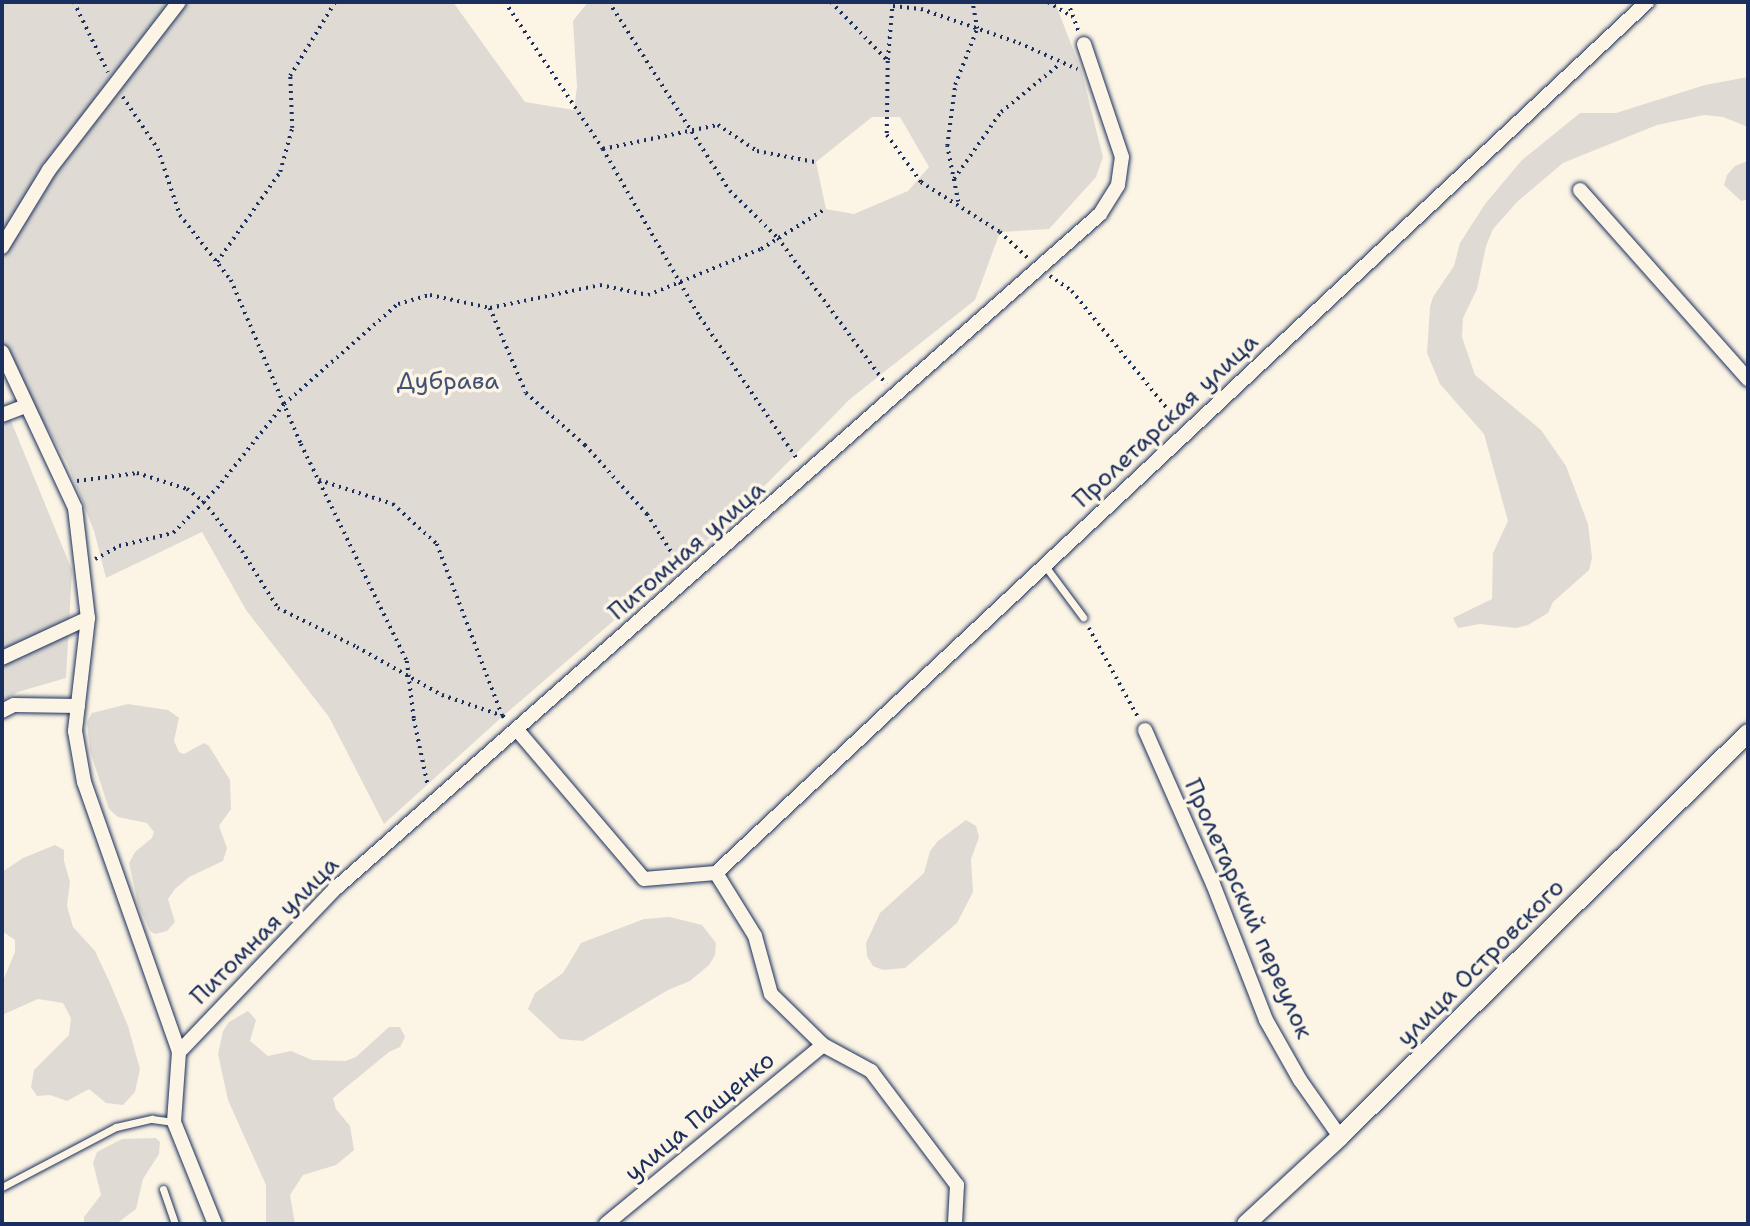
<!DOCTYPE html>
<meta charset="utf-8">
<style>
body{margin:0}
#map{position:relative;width:1750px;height:1226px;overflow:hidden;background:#fcf5e5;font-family:"Shantell Sans",sans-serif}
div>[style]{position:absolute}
.green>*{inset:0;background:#dfdbd4}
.path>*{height:3.5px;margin-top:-1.75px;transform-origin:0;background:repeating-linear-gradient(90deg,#1b2f5e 0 2px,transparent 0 7px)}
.roads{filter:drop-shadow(0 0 2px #1b2f5e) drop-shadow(0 0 2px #1b2f5e)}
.service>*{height:7px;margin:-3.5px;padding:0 3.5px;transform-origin:3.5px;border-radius:3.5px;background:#fcf5e5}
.minor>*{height:14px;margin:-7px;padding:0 7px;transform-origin:7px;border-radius:7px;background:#fcf5e5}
.tertiary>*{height:18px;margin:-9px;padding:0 9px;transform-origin:9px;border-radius:9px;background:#fcf5e5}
span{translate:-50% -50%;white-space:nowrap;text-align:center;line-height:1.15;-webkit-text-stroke:7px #fcf5e5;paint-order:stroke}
.park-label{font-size:24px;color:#425176}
.street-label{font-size:24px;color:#1b2f5e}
.frame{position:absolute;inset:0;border:4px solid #1b2f5e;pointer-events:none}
</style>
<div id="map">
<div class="green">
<div style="clip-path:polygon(evenodd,2px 2px,453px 2px,525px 102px,574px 110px,577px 87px,573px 21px,588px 2px,1055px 2px,1082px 73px,1103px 157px,1096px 177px,1049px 229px,1000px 232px,975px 300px,850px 399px,734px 517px,503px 716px,384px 824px,329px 717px,246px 610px,202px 532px,106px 578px,94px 531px,67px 462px,2px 352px,2px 2px,872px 117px,900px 117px,929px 167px,908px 191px,854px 214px,826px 209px,816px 162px,872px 117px)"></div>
<div style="clip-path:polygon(1748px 77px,1748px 127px,1723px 117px,1704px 115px,1657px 125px,1563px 163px,1518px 201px,1493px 229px,1486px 246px,1477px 289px,1463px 318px,1462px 337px,1475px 375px,1541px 430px,1566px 466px,1588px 524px,1592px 558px,1589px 570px,1553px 602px,1548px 613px,1528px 625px,1516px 628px,1480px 624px,1458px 628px,1453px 618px,1492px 599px,1493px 553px,1508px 521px,1484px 434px,1440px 384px,1427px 353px,1430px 307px,1433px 297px,1454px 266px,1460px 243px,1485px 204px,1522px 160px,1580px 113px,1616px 113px,1705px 85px)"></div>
<div style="clip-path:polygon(1748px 161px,1748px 199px,1741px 201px,1724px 185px,1727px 175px,1735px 166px)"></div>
<div style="clip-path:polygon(2px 399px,72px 570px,66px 678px,18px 692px,2px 701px)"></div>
<div style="clip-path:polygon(128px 704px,168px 710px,179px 718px,174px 741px,179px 752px,184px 754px,204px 743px,209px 746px,230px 780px,231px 809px,219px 826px,227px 848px,223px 861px,189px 877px,175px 889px,168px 899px,175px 922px,167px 931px,155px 934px,150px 931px,138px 904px,129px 863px,135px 852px,152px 838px,154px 832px,147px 823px,118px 817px,109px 809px,90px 751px,87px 722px,92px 713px)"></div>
<div style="clip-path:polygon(966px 820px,976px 826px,979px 837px,971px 859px,973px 892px,957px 923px,905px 968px,883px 970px,873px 966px,867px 956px,866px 943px,880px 913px,924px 873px,930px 851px,938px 841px)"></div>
<div style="clip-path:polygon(55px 845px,64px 850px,64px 861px,70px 882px,67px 906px,73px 927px,95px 951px,110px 983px,128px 1026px,140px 1069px,135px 1092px,123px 1105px,106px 1103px,89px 1089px,67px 1101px,50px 1095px,37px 1096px,31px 1087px,34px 1070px,69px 1035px,71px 1018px,63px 1003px,38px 999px,2px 1015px,2px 983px,15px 952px,15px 940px,2px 931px,2px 872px,23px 858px)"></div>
<div style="clip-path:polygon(670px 917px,702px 925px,716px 943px,715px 955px,709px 965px,690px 981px,668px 990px,583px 1041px,560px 1039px,528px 1009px,535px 993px,563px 973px,581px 943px,644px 919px)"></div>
<div style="clip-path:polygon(248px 1011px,256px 1020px,250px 1041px,268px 1056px,291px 1051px,312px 1060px,345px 1061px,356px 1057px,389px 1027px,400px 1027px,405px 1037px,400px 1047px,389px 1052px,333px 1098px,336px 1109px,350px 1126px,354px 1150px,336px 1165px,303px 1175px,290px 1195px,295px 1224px,266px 1224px,266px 1185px,228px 1100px,218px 1054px,223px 1031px,229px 1022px)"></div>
<div style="clip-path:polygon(156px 1138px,160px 1142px,159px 1154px,143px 1179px,136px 1209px,116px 1224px,84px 1224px,84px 1217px,101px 1195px,93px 1163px,97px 1152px,122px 1139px)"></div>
</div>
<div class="path">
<div style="left:74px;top:2px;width:78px;rotate:64.1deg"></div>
<div style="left:505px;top:2px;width:177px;rotate:56.3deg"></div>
<div style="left:603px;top:149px;width:194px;rotate:60deg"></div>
<div style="left:700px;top:317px;width:173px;rotate:55.6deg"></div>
<div style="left:609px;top:2px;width:224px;rotate:57.4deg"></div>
<div style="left:730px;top:191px;width:67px;rotate:44.4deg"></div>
<div style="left:778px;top:238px;width:182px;rotate:53.5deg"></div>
<div style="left:831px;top:2px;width:82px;rotate:46deg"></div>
<div style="left:891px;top:2px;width:4px;rotate:63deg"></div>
<div style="left:893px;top:6px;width:28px;rotate:6deg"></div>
<div style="left:921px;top:9px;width:104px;rotate:19.1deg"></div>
<div style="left:1019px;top:43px;width:64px;rotate:24.1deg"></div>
<div style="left:893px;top:2px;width:59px;rotate:94.8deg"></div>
<div style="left:888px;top:61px;width:74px;rotate:90.8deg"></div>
<div style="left:887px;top:135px;width:58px;rotate:54.1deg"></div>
<div style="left:921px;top:182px;width:93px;rotate:32.3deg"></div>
<div style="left:1000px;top:232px;width:38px;rotate:43deg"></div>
<div style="left:1048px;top:2px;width:29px;rotate:31deg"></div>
<div style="left:1068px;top:2px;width:32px;rotate:70deg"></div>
<div style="left:123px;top:97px;width:63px;rotate:56.1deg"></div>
<div style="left:158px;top:149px;width:70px;rotate:71.6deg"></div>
<div style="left:180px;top:215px;width:83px;rotate:51.9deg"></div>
<div style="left:231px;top:280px;width:178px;rotate:66.9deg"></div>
<div style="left:301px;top:444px;width:242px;rotate:64deg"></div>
<div style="left:407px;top:661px;width:58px;rotate:83.1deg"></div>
<div style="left:414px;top:719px;width:68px;rotate:78.2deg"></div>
<div style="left:603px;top:149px;width:117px;rotate:-11.8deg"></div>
<div style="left:718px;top:125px;width:47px;rotate:33.7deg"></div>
<div style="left:757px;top:151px;width:59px;rotate:10.7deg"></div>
<div style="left:954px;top:179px;width:82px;rotate:-55deg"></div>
<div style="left:1001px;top:112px;width:77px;rotate:-39.2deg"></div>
<div style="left:958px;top:202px;width:57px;rotate:-101.1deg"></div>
<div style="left:947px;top:146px;width:62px;rotate:-82.5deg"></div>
<div style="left:955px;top:85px;width:60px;rotate:-68.6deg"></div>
<div style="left:977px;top:29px;width:27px;rotate:-100deg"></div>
<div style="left:217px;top:262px;width:110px;rotate:-55deg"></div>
<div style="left:280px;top:172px;width:46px;rotate:-74.7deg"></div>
<div style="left:292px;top:128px;width:52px;rotate:-92.2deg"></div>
<div style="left:290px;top:76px;width:87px;rotate:-58.7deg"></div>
<div style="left:1050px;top:276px;width:27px;rotate:34deg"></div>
<div style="left:1072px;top:291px;width:169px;rotate:51deg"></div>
<div style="left:490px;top:308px;width:92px;rotate:67deg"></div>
<div style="left:526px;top:393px;width:79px;rotate:41.4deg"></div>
<div style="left:585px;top:445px;width:93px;rotate:48.1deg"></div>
<div style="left:647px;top:514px;width:63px;rotate:57.3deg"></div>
<div style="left:319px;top:480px;width:78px;rotate:18deg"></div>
<div style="left:393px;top:504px;width:59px;rotate:42.3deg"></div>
<div style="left:437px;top:544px;width:183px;rotate:69.2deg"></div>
<div style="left:77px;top:481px;width:61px;rotate:-7.6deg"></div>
<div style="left:137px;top:473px;width:52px;rotate:17.7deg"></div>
<div style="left:187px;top:489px;width:21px;rotate:37deg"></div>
<div style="left:204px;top:502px;width:62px;rotate:52.2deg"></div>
<div style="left:242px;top:551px;width:67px;rotate:57.7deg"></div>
<div style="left:278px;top:608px;width:88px;rotate:26.3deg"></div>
<div style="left:357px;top:647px;width:98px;rotate:29.5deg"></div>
<div style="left:442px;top:695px;width:65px;rotate:19deg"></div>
<div style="left:503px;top:716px;width:6px;rotate:45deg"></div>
<div style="left:95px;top:559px;width:27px;rotate:-28deg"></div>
<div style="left:119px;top:546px;width:56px;rotate:-13.5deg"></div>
<div style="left:173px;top:533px;width:63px;rotate:-45.6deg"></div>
<div style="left:217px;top:488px;width:107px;rotate:-51.4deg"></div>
<div style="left:284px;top:404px;width:152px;rotate:-41.3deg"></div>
<div style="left:398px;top:304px;width:33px;rotate:-16deg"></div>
<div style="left:430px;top:295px;width:61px;rotate:12.2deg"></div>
<div style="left:490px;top:308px;width:112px;rotate:-11.8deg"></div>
<div style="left:600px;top:285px;width:49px;rotate:11.8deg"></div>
<div style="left:648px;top:295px;width:122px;rotate:-22.2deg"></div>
<div style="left:761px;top:249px;width:75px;rotate:-32deg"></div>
<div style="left:1089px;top:628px;width:104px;rotate:61.2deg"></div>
</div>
<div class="roads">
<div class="service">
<div style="left:1045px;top:566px;width:64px;rotate:53.3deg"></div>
<div style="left:2px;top:1187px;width:129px;rotate:-27.8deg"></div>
<div style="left:116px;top:1127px;width:37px;rotate:-13deg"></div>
<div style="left:152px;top:1119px;width:22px;rotate:8deg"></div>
<div style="left:163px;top:1189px;width:37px;rotate:71deg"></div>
</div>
<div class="minor">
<div style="left:1580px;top:190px;width:253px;rotate:48.4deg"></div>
<div style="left:2px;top:247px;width:90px;rotate:-58.6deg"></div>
<div style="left:49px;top:170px;width:212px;rotate:-52.3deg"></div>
<div style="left:2px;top:352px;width:172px;rotate:64.9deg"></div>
<div style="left:75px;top:508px;width:111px;rotate:83.3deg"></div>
<div style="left:88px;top:618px;width:114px;rotate:96.6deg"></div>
<div style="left:75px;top:731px;width:52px;rotate:80deg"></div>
<div style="left:84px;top:782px;width:286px;rotate:70.6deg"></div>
<div style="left:179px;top:1052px;width:70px;rotate:94.1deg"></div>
<div style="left:174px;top:1122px;width:110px;rotate:68.1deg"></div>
<div style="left:2px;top:415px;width:26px;rotate:-21deg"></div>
<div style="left:2px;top:658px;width:95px;rotate:-24.9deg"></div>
<div style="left:2px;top:711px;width:13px;rotate:-27deg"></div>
<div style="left:14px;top:705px;width:64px;rotate:0.9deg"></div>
<div style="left:1145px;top:730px;width:168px;rotate:66.2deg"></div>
<div style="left:1213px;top:884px;width:146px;rotate:68.7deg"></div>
<div style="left:1266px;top:1020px;width:69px;rotate:60.5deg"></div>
<div style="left:1300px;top:1080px;width:70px;rotate:54.9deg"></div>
<div style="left:518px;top:731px;width:194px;rotate:49.6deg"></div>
<div style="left:644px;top:879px;width:72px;rotate:-4.8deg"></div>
<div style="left:716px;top:873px;width:74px;rotate:58.2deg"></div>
<div style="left:755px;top:936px;width:60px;rotate:74.6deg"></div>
<div style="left:771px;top:994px;width:73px;rotate:44.4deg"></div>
<div style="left:823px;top:1045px;width:55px;rotate:28.4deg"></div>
<div style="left:871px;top:1071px;width:143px;rotate:53deg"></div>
<div style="left:957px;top:1185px;width:39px;rotate:93deg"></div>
<div style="left:716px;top:873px;width:1275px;rotate:-43.09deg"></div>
<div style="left:179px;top:1052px;width:226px;rotate:-46.3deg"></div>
<div style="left:335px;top:889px;width:1020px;rotate:-41.42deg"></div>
<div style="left:1100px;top:214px;width:34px;rotate:-58deg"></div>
<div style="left:1118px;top:185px;width:28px;rotate:-82deg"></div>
<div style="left:1122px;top:157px;width:119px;rotate:-108.6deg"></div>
<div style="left:606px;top:1224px;width:281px;rotate:-39.5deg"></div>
</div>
<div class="tertiary">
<div style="left:1246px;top:1224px;width:128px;rotate:-42.8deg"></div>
<div style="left:1340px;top:1137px;width:574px;rotate:-44.72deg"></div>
</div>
</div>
<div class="park-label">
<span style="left:448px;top:382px">Дубрава</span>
</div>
<div class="street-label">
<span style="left:1166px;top:421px;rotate:-43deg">Пролетарская улица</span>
<span style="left:687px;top:551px;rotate:-41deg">Питомная улица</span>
<span style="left:1248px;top:909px;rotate:66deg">Пролетарский переулок</span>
<span style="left:265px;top:931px;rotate:-45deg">Питомная улица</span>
<span style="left:1481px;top:963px;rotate:-45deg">улица Островского</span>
<span style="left:700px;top:1117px;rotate:-40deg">улица Пащенко</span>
</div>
<div class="frame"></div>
</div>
